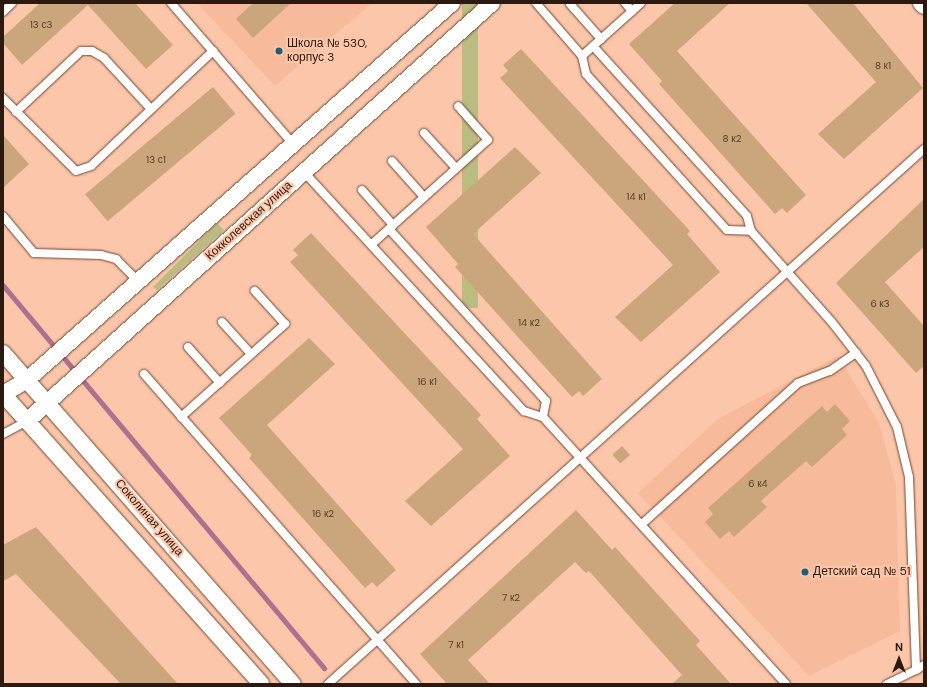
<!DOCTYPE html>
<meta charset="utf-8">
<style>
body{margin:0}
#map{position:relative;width:927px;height:687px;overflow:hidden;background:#fcc6aa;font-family:"DM Sans",sans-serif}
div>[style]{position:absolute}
.built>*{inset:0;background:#f7bb9b}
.green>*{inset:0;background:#bbbc81;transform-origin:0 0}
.stream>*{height:4.5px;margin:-2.25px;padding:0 2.25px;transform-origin:2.25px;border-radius:2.25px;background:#ac718e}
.building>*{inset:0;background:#cba57b;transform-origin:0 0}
.roads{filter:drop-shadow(0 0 1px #73462e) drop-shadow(0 0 1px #73462e)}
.lane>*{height:8px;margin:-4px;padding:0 4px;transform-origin:4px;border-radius:4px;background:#fff}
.street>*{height:16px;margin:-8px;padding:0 8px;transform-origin:8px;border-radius:8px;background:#fff}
.dots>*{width:11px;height:11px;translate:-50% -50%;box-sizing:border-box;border:2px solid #fcc6aa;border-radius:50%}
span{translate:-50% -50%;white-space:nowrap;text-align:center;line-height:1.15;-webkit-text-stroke:4px #fcc6aa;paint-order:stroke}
.number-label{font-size:10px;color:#543c2a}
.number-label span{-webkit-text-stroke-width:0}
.poi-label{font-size:12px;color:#2c190f}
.left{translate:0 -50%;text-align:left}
.street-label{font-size:12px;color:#2c190f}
.frame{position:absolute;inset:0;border:4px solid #2c190f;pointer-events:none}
.north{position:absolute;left:879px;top:639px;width:40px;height:40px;-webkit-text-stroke:3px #fcc6aa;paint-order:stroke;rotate:0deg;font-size:11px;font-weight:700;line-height:16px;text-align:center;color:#2c190f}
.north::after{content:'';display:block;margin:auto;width:14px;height:18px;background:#2c190f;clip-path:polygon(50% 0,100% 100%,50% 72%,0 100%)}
</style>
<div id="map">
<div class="built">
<div style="clip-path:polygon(197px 3px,372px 3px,275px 86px)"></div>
<div style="clip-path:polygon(838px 356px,879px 423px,896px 485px,900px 631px,809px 676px,638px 493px,718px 419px)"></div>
</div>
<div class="green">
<div style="left:462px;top:3px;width:16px;height:305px"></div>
<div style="clip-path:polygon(217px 223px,224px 230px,157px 290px,153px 287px)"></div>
</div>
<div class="stream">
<div style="left:3px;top:285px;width:500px;rotate:50deg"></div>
</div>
<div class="building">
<div style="clip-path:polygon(40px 3px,135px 3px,173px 45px,146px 69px,88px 5px,22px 65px,3px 43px,3px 37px)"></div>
<div style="clip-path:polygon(253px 3px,291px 3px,253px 38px,236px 19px)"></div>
<div style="clip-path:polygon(675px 3px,730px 3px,677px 51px,806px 195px,787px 213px,782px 208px,775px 214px,659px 84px,662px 81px,629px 44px)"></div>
<div style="clip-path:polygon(806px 3px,853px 3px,923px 88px,844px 159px,818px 134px,876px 82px)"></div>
<div style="clip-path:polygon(521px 49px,690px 231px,687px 234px,720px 272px,641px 342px,615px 317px,673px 265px,500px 78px,508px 71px,503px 65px)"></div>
<div style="left:213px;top:87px;width:35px;height:167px;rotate:50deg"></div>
<div style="clip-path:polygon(3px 135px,29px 164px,3px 188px)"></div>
<div style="clip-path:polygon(515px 147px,541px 173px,473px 234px,602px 379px,583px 396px,579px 391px,572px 397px,455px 267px,458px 264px,426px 227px)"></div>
<div style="clip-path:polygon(924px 199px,924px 247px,885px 282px,924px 326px,924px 366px,916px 373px,836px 283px)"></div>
<div style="clip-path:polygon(311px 233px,481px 415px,477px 419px,510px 456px,431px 526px,405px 501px,463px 449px,290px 262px,298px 255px,293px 250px)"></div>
<div style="clip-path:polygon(309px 338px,335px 364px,267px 425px,396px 570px,377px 587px,372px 582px,365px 588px,249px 458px,252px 455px,219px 418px)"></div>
<div style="clip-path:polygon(835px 404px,850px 421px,842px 429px,847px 435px,812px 467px,806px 461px,761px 501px,767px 507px,734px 537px,729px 531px,720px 539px,705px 522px,713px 514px,708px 508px,822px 406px,827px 412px)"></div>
<div style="left:622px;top:446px;width:12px;height:13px;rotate:48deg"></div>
<div style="clip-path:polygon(576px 510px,612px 550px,615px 547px,700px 641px,696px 645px,731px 684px,672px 684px,682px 675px,589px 571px,586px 573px,575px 562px,468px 660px,490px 684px,447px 684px,420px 654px)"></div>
<div style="clip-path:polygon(36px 527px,178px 684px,121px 684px,16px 574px,3px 581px,3px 545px)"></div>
</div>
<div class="roads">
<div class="lane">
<div style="left:171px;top:3px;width:188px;rotate:49.1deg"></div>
<div style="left:536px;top:3px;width:70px;rotate:49deg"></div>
<div style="left:582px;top:56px;width:18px;rotate:77deg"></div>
<div style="left:586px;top:74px;width:210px;rotate:47.9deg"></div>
<div style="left:727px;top:230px;width:24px;rotate:2deg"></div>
<div style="left:625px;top:3px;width:11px;rotate:49deg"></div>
<div style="left:570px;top:4px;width:47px;rotate:48.5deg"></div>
<div style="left:3px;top:12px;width:13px;rotate:-45deg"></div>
<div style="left:593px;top:46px;width:229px;rotate:47.8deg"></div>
<div style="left:747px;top:216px;width:16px;rotate:75deg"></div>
<div style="left:751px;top:231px;width:120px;rotate:48.4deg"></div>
<div style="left:831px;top:321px;width:57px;rotate:52.1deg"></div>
<div style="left:866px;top:366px;width:68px;rotate:63.1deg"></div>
<div style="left:897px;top:427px;width:51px;rotate:76.5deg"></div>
<div style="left:909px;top:477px;width:193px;rotate:87.9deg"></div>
<div style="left:916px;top:670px;width:9px;rotate:-32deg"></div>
<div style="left:582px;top:56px;width:79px;rotate:-41.9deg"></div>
<div style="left:3px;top:98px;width:103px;rotate:45deg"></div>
<div style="left:76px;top:171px;width:16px;rotate:-18deg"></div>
<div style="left:91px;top:166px;width:168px;rotate:-43.3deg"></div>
<div style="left:16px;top:112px;width:89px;rotate:-43.2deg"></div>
<div style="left:81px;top:51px;width:11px"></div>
<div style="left:92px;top:51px;width:14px;rotate:30deg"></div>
<div style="left:104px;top:58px;width:68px;rotate:47.4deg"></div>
<div style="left:424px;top:133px;width:47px;rotate:47.6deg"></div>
<div style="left:392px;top:161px;width:48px;rotate:48.4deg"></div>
<div style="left:304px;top:172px;width:325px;rotate:47.4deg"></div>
<div style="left:524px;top:411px;width:20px;rotate:18deg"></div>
<div style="left:543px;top:417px;width:361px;rotate:47.7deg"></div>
<div style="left:362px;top:190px;width:47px;rotate:48.5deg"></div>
<div style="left:3px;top:216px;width:48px;rotate:50deg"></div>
<div style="left:34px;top:253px;width:67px;rotate:1.7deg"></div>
<div style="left:101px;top:255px;width:16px;rotate:15deg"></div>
<div style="left:116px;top:259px;width:33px;rotate:45deg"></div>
<div style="left:389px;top:229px;width:233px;rotate:47.6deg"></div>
<div style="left:546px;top:401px;width:16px;rotate:101deg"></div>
<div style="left:372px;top:244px;width:156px;rotate:-41.9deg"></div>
<div style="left:488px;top:140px;width:45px;rotate:-131.4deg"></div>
<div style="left:222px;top:322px;width:43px;rotate:47.8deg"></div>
<div style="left:188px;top:347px;width:48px;rotate:48.4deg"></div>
<div style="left:144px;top:374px;width:412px;rotate:48.7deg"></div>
<div style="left:181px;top:417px;width:140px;rotate:-41.8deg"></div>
<div style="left:285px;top:324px;width:45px;rotate:-132.3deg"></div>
<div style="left:3px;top:434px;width:27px;rotate:-28deg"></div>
<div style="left:642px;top:524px;width:210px;rotate:-42.1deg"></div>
<div style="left:798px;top:383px;width:34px;rotate:-21deg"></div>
<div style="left:830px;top:371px;width:32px;rotate:-35deg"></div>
<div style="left:328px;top:684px;width:801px;rotate:-41.91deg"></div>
<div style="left:887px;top:684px;width:32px;rotate:-26deg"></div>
</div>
<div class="street">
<div style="left:921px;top:3px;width:4px;rotate:45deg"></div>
<div style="left:3px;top:353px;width:440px;rotate:48.8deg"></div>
<div style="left:3px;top:394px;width:28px;rotate:-30deg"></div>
<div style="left:27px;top:380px;width:568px;rotate:-41.57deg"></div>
<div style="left:3px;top:394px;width:388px;rotate:48.3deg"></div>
<div style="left:27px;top:421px;width:625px;rotate:-41.95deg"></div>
</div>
</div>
<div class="dots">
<div style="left:279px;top:51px;background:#225d75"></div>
<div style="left:805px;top:572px;background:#225d75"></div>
</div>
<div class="number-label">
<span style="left:41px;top:25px">13 с3</span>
<span style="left:883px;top:66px">8 к1</span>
<span style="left:732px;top:139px">8 к2</span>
<span style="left:156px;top:160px">13 с1</span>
<span style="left:636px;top:197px">14 к1</span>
<span style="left:880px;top:304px">6 к3</span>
<span style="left:529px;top:323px">14 к2</span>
<span style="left:427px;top:382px">16 к1</span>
<span style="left:758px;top:484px">6 к4</span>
<span style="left:323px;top:514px">16 к2</span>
<span style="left:511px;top:598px">7 к2</span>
<span style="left:456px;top:645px">7 к1</span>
</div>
<div class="poi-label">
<span class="left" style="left:287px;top:51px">Школа № 530,<br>корпус 3</span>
<span class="left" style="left:813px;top:572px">Детский сад № 51</span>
</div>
<div class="street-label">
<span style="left:249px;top:221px;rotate:-42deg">Кокколевская улица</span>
<span style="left:149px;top:518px;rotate:49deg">Соколиная улица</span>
</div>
<div class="frame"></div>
<div class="north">N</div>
</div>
